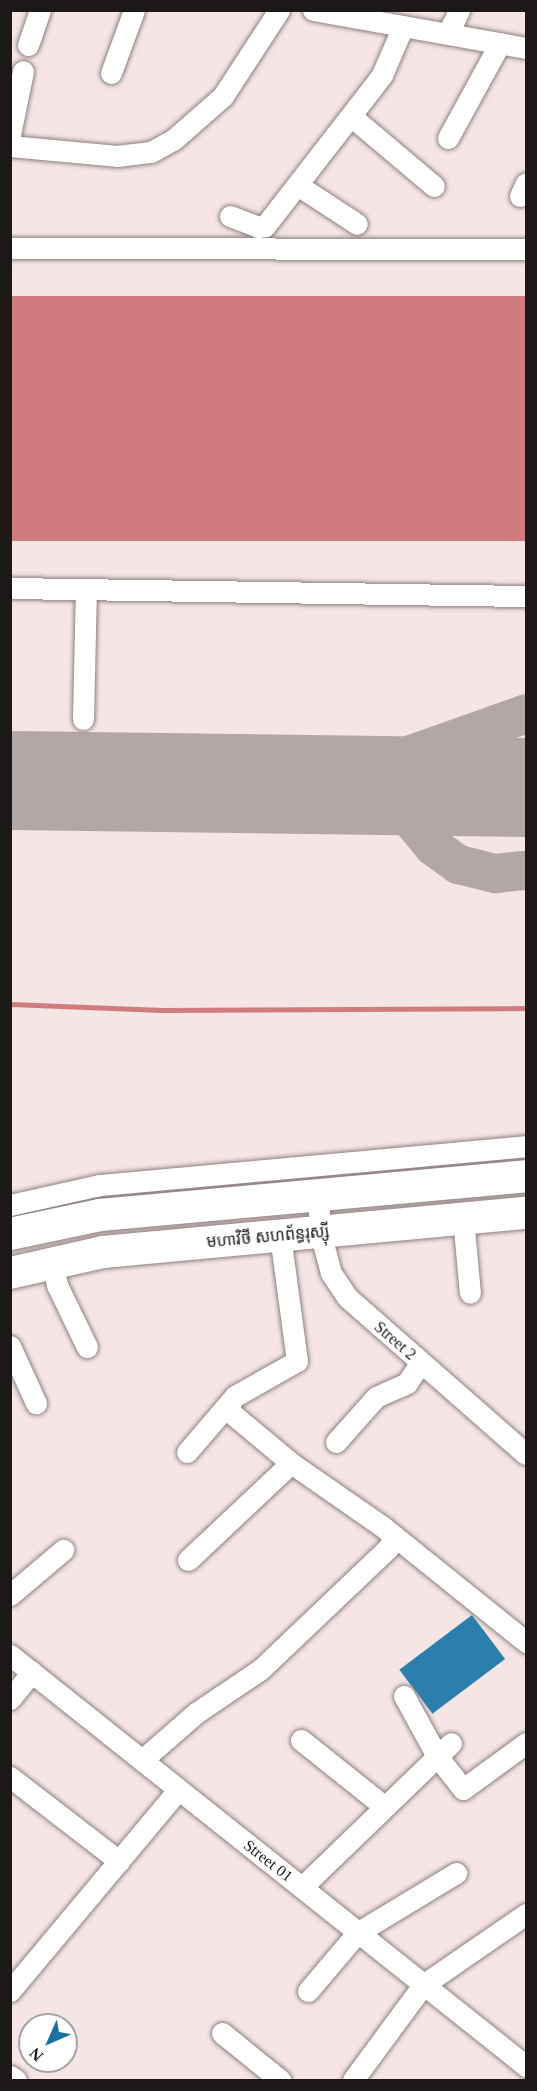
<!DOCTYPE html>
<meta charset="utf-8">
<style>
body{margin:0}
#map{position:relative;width:537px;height:2091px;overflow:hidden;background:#f5e5e5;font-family:"Times New Roman","Noto Sans Khmer",serif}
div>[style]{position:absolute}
.water>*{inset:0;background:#d07b7e;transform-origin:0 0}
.stream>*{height:4.5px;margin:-2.25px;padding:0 2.25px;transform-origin:2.25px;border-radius:2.25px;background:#d07b7e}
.taxiway>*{height:39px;margin:-19.5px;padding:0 19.5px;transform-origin:19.5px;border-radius:19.5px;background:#b2a6a6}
.runway>*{height:99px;margin:-49.5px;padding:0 49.5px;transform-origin:49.5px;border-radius:49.5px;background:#b2a6a6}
.building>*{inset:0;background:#2c7eac;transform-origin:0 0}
.roads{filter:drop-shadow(0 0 2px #8d807f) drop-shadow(0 0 2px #8d807f)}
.minor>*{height:21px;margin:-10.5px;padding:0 10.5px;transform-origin:10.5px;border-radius:10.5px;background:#fff}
.highway>*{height:32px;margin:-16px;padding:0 16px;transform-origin:16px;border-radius:16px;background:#fff}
span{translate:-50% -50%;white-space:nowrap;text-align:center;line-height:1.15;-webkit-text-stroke:6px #fff;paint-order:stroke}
.street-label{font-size:16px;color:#1d1818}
.frame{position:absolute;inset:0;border:12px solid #1d1818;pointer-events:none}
.north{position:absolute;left:18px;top:2013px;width:60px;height:60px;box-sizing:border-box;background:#fff;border:2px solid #a5a3a3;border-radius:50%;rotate:225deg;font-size:16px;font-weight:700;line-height:24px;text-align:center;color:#1d1818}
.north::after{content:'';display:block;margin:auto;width:21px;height:27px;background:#1772a1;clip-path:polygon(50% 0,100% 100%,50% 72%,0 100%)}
</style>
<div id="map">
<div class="water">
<div style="left:11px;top:296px;width:515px;height:245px"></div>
</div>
<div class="stream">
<div style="left:10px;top:1004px;width:152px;rotate:2.3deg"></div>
<div style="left:162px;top:1010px;width:364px;rotate:-0.3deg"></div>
</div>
<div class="taxiway">
<div style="left:326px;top:784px;width:212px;rotate:-19.5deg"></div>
<div style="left:341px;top:785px;width:63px;rotate:19.6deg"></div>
<div style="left:400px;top:806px;width:52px;rotate:50.5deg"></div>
<div style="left:433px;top:846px;width:31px;rotate:36deg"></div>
<div style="left:458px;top:864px;width:38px;rotate:14deg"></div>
<div style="left:495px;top:873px;width:31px;rotate:-6deg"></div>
</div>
<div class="runway">
<div style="left:10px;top:780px;width:516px;rotate:0.78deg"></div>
</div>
<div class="building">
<div style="left:472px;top:1615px;width:55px;height:91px;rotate:53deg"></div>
</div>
<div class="roads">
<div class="minor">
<div style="left:313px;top:10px;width:216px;rotate:10.1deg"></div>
<div style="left:448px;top:33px;width:25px;rotate:-64deg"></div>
<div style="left:28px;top:45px;width:37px;rotate:-71deg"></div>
<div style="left:111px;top:73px;width:67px;rotate:-69.9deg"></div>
<div style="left:352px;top:117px;width:107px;rotate:40.1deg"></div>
<div style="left:10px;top:135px;width:65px;rotate:-78.5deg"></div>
<div style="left:448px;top:138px;width:108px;rotate:-61.3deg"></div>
<div style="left:10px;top:146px;width:107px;rotate:5.3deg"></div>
<div style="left:117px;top:156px;width:34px;rotate:-7deg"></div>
<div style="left:151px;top:152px;width:25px;rotate:-29deg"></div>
<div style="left:173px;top:140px;width:67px;rotate:-41.3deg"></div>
<div style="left:223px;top:96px;width:103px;rotate:-56.9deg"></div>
<div style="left:299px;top:186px;width:69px;rotate:33.2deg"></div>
<div style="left:520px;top:196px;width:14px;rotate:-65deg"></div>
<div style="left:230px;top:216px;width:30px;rotate:21deg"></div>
<div style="left:258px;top:227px;width:7px;rotate:-8deg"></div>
<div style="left:265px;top:226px;width:191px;rotate:-52.2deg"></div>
<div style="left:382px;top:75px;width:53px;rotate:-66.8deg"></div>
<div style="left:10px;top:248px;width:516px;rotate:0.11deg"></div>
<div style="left:10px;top:588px;width:516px;rotate:0.89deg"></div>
<div style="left:83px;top:719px;width:130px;rotate:-88.7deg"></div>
<div style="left:318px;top:1195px;width:37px;rotate:87deg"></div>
<div style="left:320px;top:1232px;width:42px;rotate:75deg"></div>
<div style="left:331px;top:1273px;width:29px;rotate:56deg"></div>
<div style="left:347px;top:1297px;width:238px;rotate:41.3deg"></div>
<div style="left:10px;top:1205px;width:92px;rotate:-12.5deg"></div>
<div style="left:100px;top:1185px;width:428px;rotate:-5.2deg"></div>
<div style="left:463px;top:1218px;width:75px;rotate:84.7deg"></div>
<div style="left:52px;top:1263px;width:23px;rotate:77deg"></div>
<div style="left:57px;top:1285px;width:69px;rotate:64.2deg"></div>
<div style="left:10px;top:1346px;width:63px;rotate:65.5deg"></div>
<div style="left:230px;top:1404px;width:8px;rotate:90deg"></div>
<div style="left:230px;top:1412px;width:80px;rotate:39.9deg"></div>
<div style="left:291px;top:1463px;width:112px;rotate:34.8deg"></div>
<div style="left:383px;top:1527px;width:184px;rotate:38.8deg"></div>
<div style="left:336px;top:1442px;width:60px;rotate:-48.4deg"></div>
<div style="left:376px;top:1397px;width:34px;rotate:-24deg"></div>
<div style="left:407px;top:1383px;width:23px;rotate:-56deg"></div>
<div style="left:187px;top:1452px;width:74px;rotate:-49.4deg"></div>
<div style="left:235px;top:1396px;width:71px;rotate:-29.4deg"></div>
<div style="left:297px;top:1361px;width:126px;rotate:-97.7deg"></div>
<div style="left:188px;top:1560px;width:141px;rotate:-43.3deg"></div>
<div style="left:10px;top:1595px;width:70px;rotate:-40.3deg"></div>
<div style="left:10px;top:1655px;width:660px;rotate:38.54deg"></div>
<div style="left:404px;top:1696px;width:68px;rotate:61.2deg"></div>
<div style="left:437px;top:1756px;width:42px;rotate:51.8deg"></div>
<div style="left:463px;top:1789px;width:78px;rotate:-36.1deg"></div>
<div style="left:10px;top:1699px;width:35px;rotate:-51deg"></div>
<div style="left:301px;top:1740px;width:107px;rotate:38.6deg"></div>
<div style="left:142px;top:1760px;width:72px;rotate:-41deg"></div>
<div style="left:196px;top:1713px;width:78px;rotate:-34.1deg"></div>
<div style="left:261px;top:1669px;width:175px;rotate:-43.6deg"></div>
<div style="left:388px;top:1548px;width:12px;rotate:-59deg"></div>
<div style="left:10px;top:1777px;width:138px;rotate:37.6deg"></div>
<div style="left:302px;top:1887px;width:207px;rotate:-44deg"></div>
<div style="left:10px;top:1991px;width:262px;rotate:-50.1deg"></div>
<div style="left:308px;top:1991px;width:76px;rotate:-49.8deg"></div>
<div style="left:357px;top:1933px;width:116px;rotate:-31.2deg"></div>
<div style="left:222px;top:2033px;width:75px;rotate:39deg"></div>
<div style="left:10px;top:2076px;width:7px;rotate:34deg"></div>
<div style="left:353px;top:2080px;width:118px;rotate:-53.6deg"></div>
<div style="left:423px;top:1985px;width:125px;rotate:-34.6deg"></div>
</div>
<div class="highway">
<div style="left:10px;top:1234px;width:92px;rotate:-11.9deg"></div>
<div style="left:100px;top:1215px;width:428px;rotate:-5.2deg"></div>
<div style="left:10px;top:1273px;width:95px;rotate:-12.7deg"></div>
<div style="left:103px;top:1252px;width:425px;rotate:-5.3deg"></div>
</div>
</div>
<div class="street-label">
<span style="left:268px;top:1237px;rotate:-5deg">មហាវិថី សហព័ន្ធរុស្ស៊ី</span>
<span style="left:395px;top:1341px;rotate:41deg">Street 2</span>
<span style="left:268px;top:1861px;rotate:38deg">Street 01</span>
</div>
<div class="frame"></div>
<div class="north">N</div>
</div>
